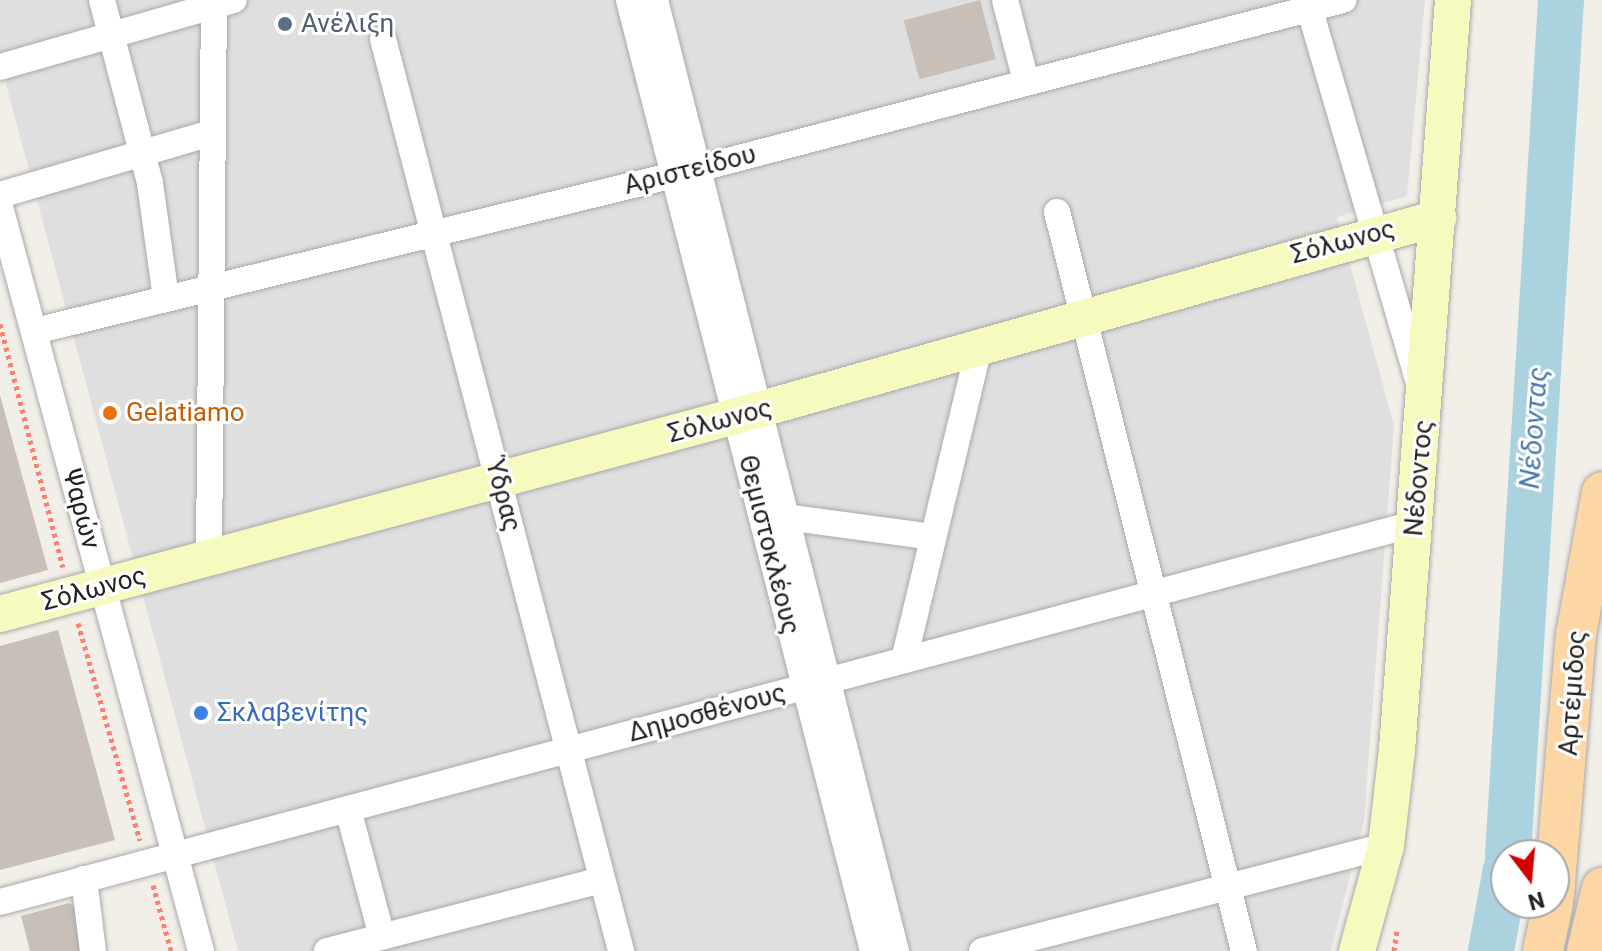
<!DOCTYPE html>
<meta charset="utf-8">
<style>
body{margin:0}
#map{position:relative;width:1602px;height:951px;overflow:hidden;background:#f2efe9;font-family:Roboto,sans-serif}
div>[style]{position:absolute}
.residential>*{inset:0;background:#e0dfdf}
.river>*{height:46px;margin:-23px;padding:0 23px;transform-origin:23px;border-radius:23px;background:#aad3df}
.building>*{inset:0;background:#c7bfb8;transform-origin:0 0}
.path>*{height:5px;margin-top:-2.5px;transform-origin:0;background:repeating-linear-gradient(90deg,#fa8072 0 4px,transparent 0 8px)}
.roads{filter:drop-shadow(0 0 2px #a9a9a9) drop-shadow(0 0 2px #a9a9a9)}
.street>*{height:26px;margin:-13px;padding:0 13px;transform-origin:13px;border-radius:13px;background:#fff}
.secondary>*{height:36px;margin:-18px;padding:0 18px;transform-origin:18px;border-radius:18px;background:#f7fabf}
.primary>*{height:40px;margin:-20px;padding:0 20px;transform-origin:20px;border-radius:20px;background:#fcd6a4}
.dots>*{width:22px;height:22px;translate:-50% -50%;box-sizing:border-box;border:4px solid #fff;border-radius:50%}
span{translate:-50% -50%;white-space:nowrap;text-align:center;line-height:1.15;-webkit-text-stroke:6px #fff;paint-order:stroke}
.service-label{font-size:26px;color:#4e5e75}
.left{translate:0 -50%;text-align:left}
.street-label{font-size:26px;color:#222}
.food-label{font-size:26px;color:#c56008}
.shop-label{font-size:26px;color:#366cbe}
.water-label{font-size:28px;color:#4a7aab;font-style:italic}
.north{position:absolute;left:1490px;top:839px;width:80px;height:80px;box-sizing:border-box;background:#fff;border:2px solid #a7a7a7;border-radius:50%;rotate:164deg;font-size:22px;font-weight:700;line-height:32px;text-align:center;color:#222}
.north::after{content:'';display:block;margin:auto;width:28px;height:36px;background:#d40000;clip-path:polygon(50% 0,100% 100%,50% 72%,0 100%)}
</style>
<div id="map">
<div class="residential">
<div style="clip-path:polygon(0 0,1425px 0,1407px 196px,1337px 217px,1394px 425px,1364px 821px,1331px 951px,238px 951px,0 62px)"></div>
</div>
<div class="river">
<div style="left:1508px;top:855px;width:857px;rotate:-86.45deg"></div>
<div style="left:1491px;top:951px;width:83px;rotate:-79.6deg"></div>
</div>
<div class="building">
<div style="left:980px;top:0;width:61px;height:79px;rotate:75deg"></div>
<div style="clip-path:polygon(0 395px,48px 570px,0 583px)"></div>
<div style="clip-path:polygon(58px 630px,115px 840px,0 870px,0 646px)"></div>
<div style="clip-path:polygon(69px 903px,75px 907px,80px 951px,30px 951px,21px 916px)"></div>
</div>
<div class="path">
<div style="left:0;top:324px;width:251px;rotate:75.5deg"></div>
<div style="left:78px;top:623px;width:226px;rotate:74.1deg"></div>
<div style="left:153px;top:885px;width:68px;rotate:74.7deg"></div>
<div style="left:1394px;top:951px;width:22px;rotate:-82deg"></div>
</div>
<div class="roads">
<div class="street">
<div style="left:102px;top:0;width:189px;rotate:75.3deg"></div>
<div style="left:150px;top:183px;width:116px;rotate:82.1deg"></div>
<div style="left:629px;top:0;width:982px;rotate:75.61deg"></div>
<div style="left:655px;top:0;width:981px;rotate:75.78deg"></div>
<div style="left:1005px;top:0;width:84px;rotate:75.5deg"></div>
<div style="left:1307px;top:0;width:399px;rotate:73.7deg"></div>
<div style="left:383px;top:39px;width:943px;rotate:75.37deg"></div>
<div style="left:0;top:67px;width:243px;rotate:-16deg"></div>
<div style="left:0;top:195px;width:219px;rotate:-16.4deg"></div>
<div style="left:0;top:207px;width:771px;rotate:74.88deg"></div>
<div style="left:1057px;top:212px;width:762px;rotate:75.8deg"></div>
<div style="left:35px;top:331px;width:658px;rotate:-13.72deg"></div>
<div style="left:674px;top:175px;width:692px;rotate:-14.66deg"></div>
<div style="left:786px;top:517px;width:148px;rotate:7.7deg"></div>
<div style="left:209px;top:557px;width:557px;rotate:-89.49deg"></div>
<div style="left:904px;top:660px;width:322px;rotate:-76.5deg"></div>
<div style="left:348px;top:809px;width:132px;rotate:75.1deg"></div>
<div style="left:84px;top:879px;width:73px;rotate:82.9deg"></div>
<div style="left:0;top:902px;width:1464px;rotate:-14.97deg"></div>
<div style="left:327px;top:951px;width:283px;rotate:-14.5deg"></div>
<div style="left:982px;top:951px;width:417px;rotate:-14.6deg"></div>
</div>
<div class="secondary">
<div style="left:0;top:614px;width:785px;rotate:-15.06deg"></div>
<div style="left:758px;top:410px;width:707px;rotate:-15.77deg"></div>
<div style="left:1357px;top:951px;width:109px;rotate:-74.6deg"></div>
<div style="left:1386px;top:846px;width:97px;rotate:-83.5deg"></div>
<div style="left:1397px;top:750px;width:752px;rotate:-85.73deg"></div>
</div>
<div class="primary">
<div style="left:1554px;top:895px;width:261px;rotate:-85.2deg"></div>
<div style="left:1576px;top:635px;width:145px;rotate:-79.7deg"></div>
<div style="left:1543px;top:951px;width:49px;rotate:-78.2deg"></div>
<div style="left:1587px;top:951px;width:65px;rotate:-76.6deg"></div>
</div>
</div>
<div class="dots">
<div style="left:285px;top:24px;background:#5c6f8a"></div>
<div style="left:110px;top:413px;background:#e8710a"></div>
<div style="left:201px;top:713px;background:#3f7fe0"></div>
</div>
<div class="service-label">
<span class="left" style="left:301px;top:24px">Ανέλιξη</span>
</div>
<div class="street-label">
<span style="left:690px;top:170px;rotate:-14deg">Αριστείδου</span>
<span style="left:1343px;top:242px;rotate:-15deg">Σόλωνος</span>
<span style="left:720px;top:421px;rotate:-15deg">Σόλωνος</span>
<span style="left:1419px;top:478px;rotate:-85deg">Νέδοντος</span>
<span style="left:503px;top:495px;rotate:75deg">Ύδρας</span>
<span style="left:81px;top:509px;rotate:75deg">Ψαρών</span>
<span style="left:769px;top:545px;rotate:76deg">Θεμιστοκλέους</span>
<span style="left:94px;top:589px;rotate:-15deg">Σόλωνος</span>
<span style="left:1573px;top:693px;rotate:-86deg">Αρτέμιδος</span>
<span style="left:707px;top:713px;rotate:-15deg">Δημοσθένους</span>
</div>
<div class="food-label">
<span class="left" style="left:126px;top:413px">Gelatiamo</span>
</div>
<div class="shop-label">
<span class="left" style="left:217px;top:713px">Σκλαβενίτης</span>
</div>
<div class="water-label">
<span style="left:1534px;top:428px;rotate:-86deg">Νέδoντας</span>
</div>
<div class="north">N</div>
</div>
